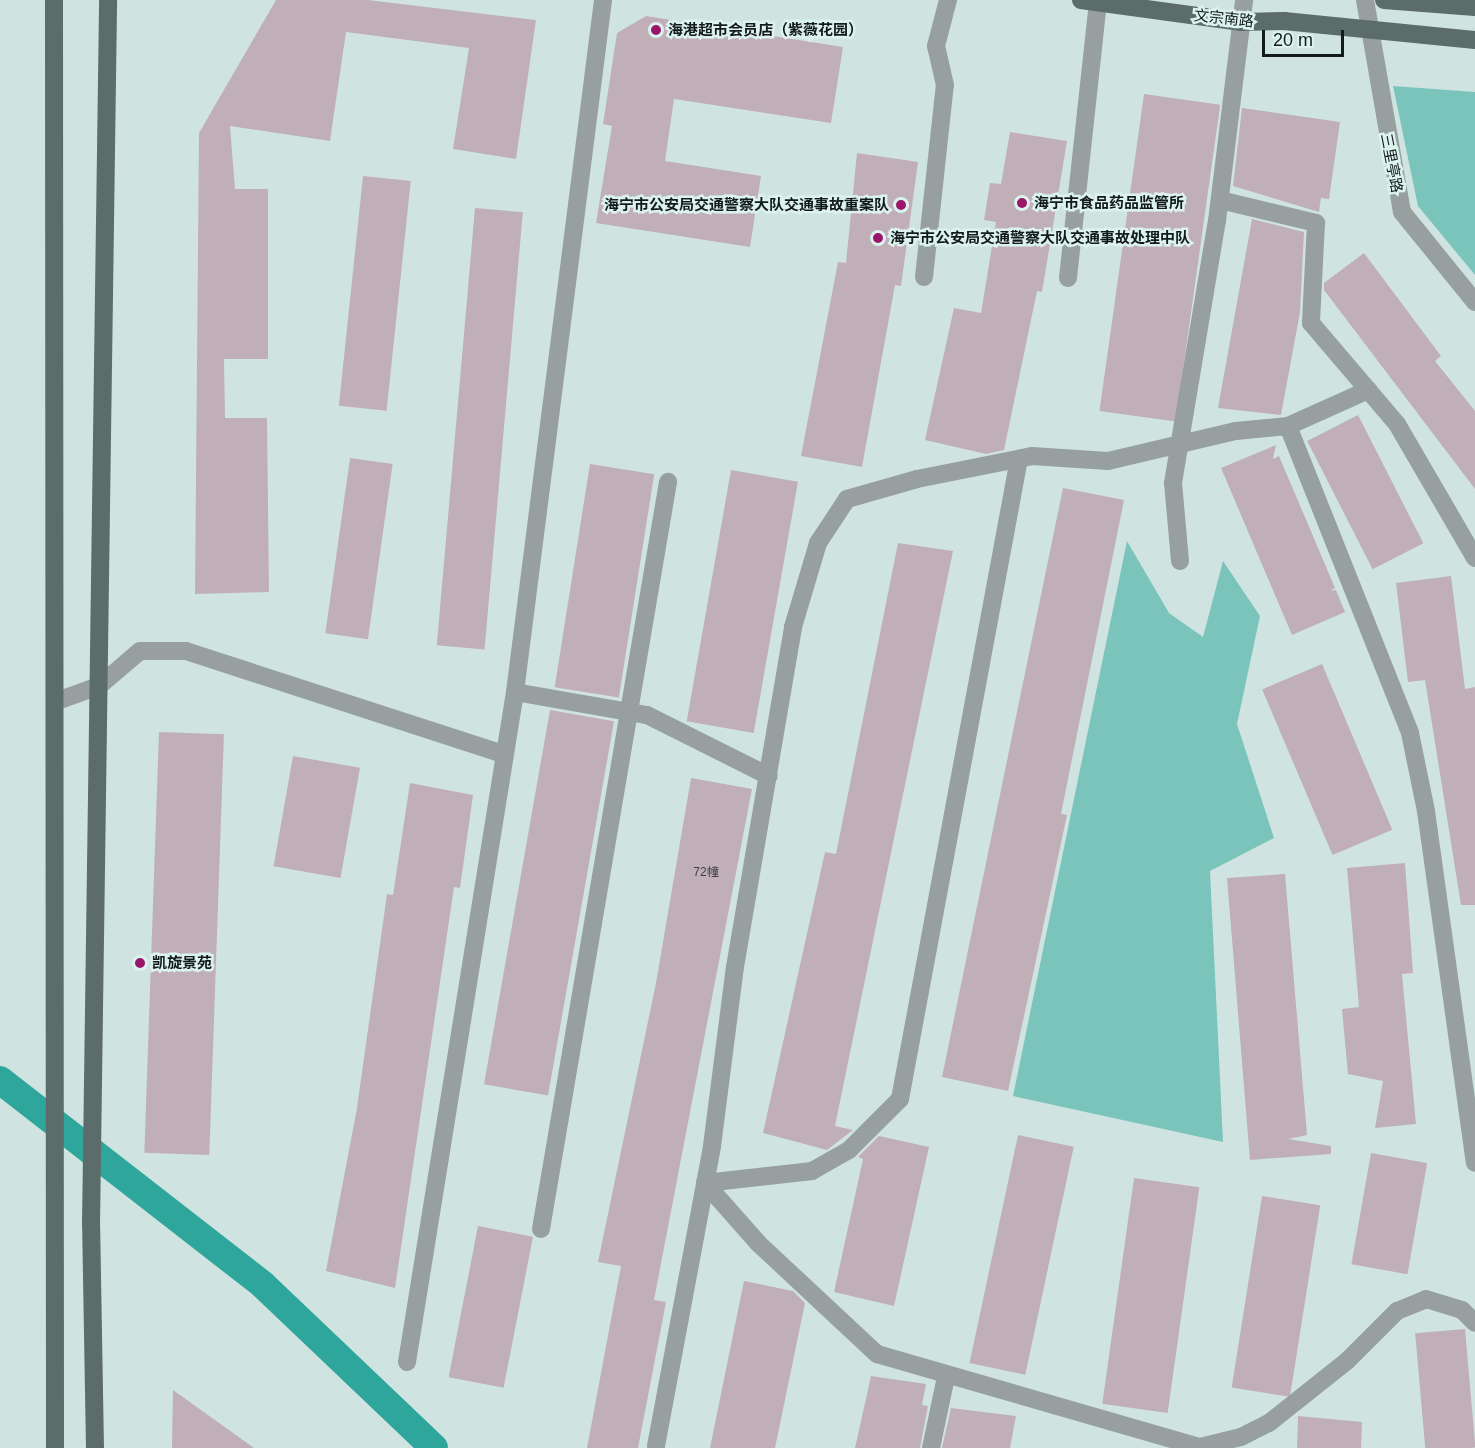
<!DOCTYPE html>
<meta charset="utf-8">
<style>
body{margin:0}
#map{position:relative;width:1475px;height:1448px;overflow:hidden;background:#cfe4e1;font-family:Helvetica,"Noto Sans SC",sans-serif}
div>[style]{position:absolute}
.green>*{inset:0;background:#7bc4bb}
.canal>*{height:28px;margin:-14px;padding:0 14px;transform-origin:14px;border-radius:14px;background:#2fa69c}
.building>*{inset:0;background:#c1afb8;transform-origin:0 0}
.minor>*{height:18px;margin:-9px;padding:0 9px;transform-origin:9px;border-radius:9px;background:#97a09f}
.major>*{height:18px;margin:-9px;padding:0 9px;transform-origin:9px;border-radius:9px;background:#5c6c6a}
.major-bridge>*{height:18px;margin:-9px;padding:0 9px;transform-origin:9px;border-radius:9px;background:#5c6c6a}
.dots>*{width:16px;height:16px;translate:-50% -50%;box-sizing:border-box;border:3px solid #dcf2ee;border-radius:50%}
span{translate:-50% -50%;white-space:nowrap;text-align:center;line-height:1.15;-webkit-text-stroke:5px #dcf2ee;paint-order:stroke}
.number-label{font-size:12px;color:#3e4042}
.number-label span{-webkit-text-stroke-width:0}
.street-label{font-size:15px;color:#131b1a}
.poi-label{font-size:15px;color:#131b1a;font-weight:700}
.left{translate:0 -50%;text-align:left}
.right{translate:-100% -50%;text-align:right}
.scale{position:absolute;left:1262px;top:30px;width:82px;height:27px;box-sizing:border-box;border:3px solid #131b1a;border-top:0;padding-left:8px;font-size:18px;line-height:21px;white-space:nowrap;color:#131b1a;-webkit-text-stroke:4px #dcf2ee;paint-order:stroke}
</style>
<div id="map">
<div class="green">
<div style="clip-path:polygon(1393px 86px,1475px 92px,1475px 275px,1418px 206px)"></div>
<div style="clip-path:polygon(1127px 541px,1169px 613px,1203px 637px,1223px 561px,1260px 616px,1237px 724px,1274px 838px,1210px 871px,1223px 1142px,1013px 1096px)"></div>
</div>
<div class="canal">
<div style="left:0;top:1080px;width:333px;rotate:37.9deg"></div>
<div style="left:263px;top:1285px;width:236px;rotate:43.6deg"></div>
</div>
<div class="building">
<div style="clip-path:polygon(276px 0,368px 0,536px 20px,516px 159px,453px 149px,469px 48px,346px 32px,330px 141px,230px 126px,235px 189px,268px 189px,268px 359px,224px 359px,225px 418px,267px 418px,269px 592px,195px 594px,199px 133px)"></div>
<div style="clip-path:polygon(646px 16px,843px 47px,831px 123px,674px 99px,665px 161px,761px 176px,750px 247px,596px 223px,612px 126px,603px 124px,617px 33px)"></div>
<div style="left:1144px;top:94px;width:77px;height:320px;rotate:8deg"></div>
<div style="clip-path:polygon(1242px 108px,1340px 122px,1329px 199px,1321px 198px,1319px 212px,1233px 186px)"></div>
<div style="clip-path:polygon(1010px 132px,1067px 141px,1042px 292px,1037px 291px,1004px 450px,986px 454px,925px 440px,954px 308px,981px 313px,996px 222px,984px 220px,990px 183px,1001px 184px)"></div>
<div style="clip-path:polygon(857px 153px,918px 162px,901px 286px,895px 285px,862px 467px,801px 456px,838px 262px,846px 263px)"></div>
<div style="left:363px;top:176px;width:48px;height:231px;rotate:6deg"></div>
<div style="left:475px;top:208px;width:48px;height:439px;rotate:5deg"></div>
<div style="clip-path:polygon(1252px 219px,1304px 232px,1300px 312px,1281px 415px,1218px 408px)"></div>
<div style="clip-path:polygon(1364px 253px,1441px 356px,1435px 361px,1475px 411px,1475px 489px,1324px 290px,1324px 283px)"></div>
<div style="left:1358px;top:415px;width:144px;height:57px;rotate:63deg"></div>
<div style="clip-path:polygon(1276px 445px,1273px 459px,1279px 456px,1335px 588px,1330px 591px,1336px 590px,1345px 612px,1292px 635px,1221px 468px)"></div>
<div style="left:350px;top:458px;width:43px;height:177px;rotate:8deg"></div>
<div style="left:590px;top:464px;width:65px;height:226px;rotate:9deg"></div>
<div style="left:731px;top:470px;width:68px;height:255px;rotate:10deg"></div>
<div style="clip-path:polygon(1063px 488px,1124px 500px,1061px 814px,1067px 815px,1008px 1091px,942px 1077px)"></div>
<div style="clip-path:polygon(898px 543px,953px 551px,835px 1126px,853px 1130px,827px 1150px,763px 1133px,825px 852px,836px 854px)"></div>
<div style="clip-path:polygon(1451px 576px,1465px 689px,1475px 687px,1475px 905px,1461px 905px,1425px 680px,1408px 682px,1396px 583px)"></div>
<div style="left:1322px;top:664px;width:180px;height:65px;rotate:67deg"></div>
<div style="left:550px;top:710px;width:65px;height:380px;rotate:10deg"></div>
<div style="left:159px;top:732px;width:65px;height:421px;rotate:2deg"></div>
<div style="left:293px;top:756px;width:68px;height:112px;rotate:10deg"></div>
<div style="clip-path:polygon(691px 778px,752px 789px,654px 1300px,666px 1302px,638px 1448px,587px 1448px,621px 1266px,598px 1262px,656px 983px)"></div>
<div style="clip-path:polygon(410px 783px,473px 795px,460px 888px,454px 887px,395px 1288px,326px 1271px,357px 1108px,387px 894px,393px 895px)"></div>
<div style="clip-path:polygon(1405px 863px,1413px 973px,1402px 974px,1416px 1124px,1375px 1128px,1383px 1081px,1348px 1074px,1342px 1009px,1359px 1007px,1347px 868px)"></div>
<div style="clip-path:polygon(1285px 874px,1307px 1135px,1288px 1139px,1331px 1146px,1331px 1154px,1250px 1160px,1227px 878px)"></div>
<div style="left:1018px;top:1135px;width:57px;height:233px;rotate:12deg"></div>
<div style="clip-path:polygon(879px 1136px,929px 1147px,894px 1306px,834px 1292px,863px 1159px,858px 1157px)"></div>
<div style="left:1371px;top:1153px;width:57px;height:113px;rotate:10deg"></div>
<div style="left:1134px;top:1178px;width:66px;height:228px;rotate:8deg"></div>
<div style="left:1262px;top:1196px;width:59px;height:194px;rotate:9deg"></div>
<div style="left:478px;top:1226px;width:56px;height:154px;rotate:11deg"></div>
<div style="clip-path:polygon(744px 1281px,793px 1291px,805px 1303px,775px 1448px,710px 1448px)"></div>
<div style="left:1465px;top:1329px;width:119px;height:50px;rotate:85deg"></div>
<div style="clip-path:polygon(871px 1376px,926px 1384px,922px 1405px,928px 1406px,920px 1448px,855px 1448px)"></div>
<div style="clip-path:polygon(173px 1390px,254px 1448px,172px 1448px)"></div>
<div style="clip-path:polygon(951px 1408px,1016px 1416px,1010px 1448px,942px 1448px)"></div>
<div style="clip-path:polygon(1298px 1416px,1362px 1422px,1361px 1448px,1297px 1448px)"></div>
</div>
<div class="minor">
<div style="left:1365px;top:0;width:215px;rotate:80.1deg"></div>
<div style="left:1402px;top:212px;width:116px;rotate:51deg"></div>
<div style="left:1220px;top:200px;width:99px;rotate:13.5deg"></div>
<div style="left:1316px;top:223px;width:100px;rotate:92.9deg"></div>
<div style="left:1311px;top:323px;width:133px;rotate:49.6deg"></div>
<div style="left:1397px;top:424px;width:155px;rotate:59.8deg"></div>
<div style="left:924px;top:277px;width:193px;rotate:-83.8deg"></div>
<div style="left:945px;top:85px;width:40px;rotate:-103deg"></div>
<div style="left:936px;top:46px;width:48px;rotate:-75.4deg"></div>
<div style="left:1068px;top:278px;width:278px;rotate:-83.8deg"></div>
<div style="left:1288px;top:426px;width:330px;rotate:68.3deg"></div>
<div style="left:1410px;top:733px;width:80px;rotate:78.4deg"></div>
<div style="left:1426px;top:811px;width:355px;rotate:82.1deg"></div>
<div style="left:1180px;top:561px;width:78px;rotate:-95.1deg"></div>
<div style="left:1173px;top:483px;width:266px;rotate:-80.5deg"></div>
<div style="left:1217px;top:221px;width:223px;rotate:-83deg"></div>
<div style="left:515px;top:692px;width:134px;rotate:9.9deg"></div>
<div style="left:647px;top:715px;width:136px;rotate:26.6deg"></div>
<div style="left:57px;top:701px;width:45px;rotate:-19.7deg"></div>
<div style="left:99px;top:686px;width:54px;rotate:-40.5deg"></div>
<div style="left:140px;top:651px;width:46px"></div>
<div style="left:186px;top:651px;width:333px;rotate:18deg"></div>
<div style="left:705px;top:1183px;width:81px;rotate:48.5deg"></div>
<div style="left:759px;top:1244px;width:161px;rotate:43deg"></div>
<div style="left:877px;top:1354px;width:336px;rotate:16.1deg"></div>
<div style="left:1200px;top:1447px;width:42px;rotate:-13.7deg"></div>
<div style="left:1241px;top:1437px;width:31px;rotate:-27deg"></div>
<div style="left:1269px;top:1423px;width:100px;rotate:-38.5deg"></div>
<div style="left:1347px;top:1361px;width:71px;rotate:-45deg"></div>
<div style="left:1397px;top:1311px;width:31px;rotate:-22deg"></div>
<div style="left:1426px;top:1299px;width:38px;rotate:17deg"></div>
<div style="left:1462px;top:1310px;width:18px;rotate:45deg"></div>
<div style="left:705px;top:1183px;width:108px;rotate:-6.4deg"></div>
<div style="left:812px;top:1171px;width:43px;rotate:-29.6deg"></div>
<div style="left:849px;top:1150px;width:72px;rotate:-45deg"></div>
<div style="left:900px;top:1099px;width:651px;rotate:-79.47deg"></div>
<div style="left:541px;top:1229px;width:758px;rotate:-80.35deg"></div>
<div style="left:407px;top:1362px;width:679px;rotate:-80.84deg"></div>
<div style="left:515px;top:692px;width:698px;rotate:-82.75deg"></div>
<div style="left:656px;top:1446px;width:305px;rotate:-79.4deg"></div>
<div style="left:712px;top:1146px;width:180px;rotate:-82.7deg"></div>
<div style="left:735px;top:967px;width:345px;rotate:-80.3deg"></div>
<div style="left:793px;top:627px;width:88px;rotate:-73.4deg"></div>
<div style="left:818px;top:543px;width:53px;rotate:-56.6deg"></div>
<div style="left:847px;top:499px;width:73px;rotate:-15.9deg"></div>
<div style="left:917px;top:479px;width:117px;rotate:-11.3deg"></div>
<div style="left:1032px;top:456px;width:76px;rotate:3.8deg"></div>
<div style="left:1108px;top:461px;width:131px;rotate:-13.2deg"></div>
<div style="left:1236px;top:431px;width:52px;rotate:-5.5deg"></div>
<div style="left:1288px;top:426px;width:88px;rotate:-24.2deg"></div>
<div style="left:931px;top:1448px;width:73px;rotate:-78.1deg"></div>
</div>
<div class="major">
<div style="left:54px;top:0;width:1448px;rotate:89.96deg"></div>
<div style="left:1081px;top:0;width:162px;rotate:7.8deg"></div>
<div style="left:1242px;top:22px;width:42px;rotate:-1.4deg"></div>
<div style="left:1384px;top:0;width:91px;rotate:4.4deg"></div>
<div style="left:95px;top:1448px;width:223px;rotate:-91deg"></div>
<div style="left:91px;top:1225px;width:1225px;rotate:-89.2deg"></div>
</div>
<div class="major-bridge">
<div style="left:1284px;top:21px;width:192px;rotate:5.7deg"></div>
</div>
<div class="dots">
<div style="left:656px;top:30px;background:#9a166a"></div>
<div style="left:1022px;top:203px;background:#9a166a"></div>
<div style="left:901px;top:205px;background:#9a166a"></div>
<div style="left:878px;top:238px;background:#9a166a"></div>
<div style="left:140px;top:963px;background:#9a166a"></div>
</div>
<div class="number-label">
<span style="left:706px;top:873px">72幢</span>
</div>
<div class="street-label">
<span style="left:1224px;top:18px;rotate:6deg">文宗南路</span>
<span style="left:1392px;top:163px;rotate:79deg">三里亭路</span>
</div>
<div class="poi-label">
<span class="left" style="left:668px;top:30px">海港超市会员店（紫薇花园）</span>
<span class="left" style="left:1034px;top:203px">海宁市食品药品监管所</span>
<span class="right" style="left:889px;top:205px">海宁市公安局交通警察大队交通事故重案队</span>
<span class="left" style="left:890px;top:238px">海宁市公安局交通警察大队交通事故处理中队</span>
<span class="left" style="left:152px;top:963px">凯旋景苑</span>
</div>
<div class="scale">20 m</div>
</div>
